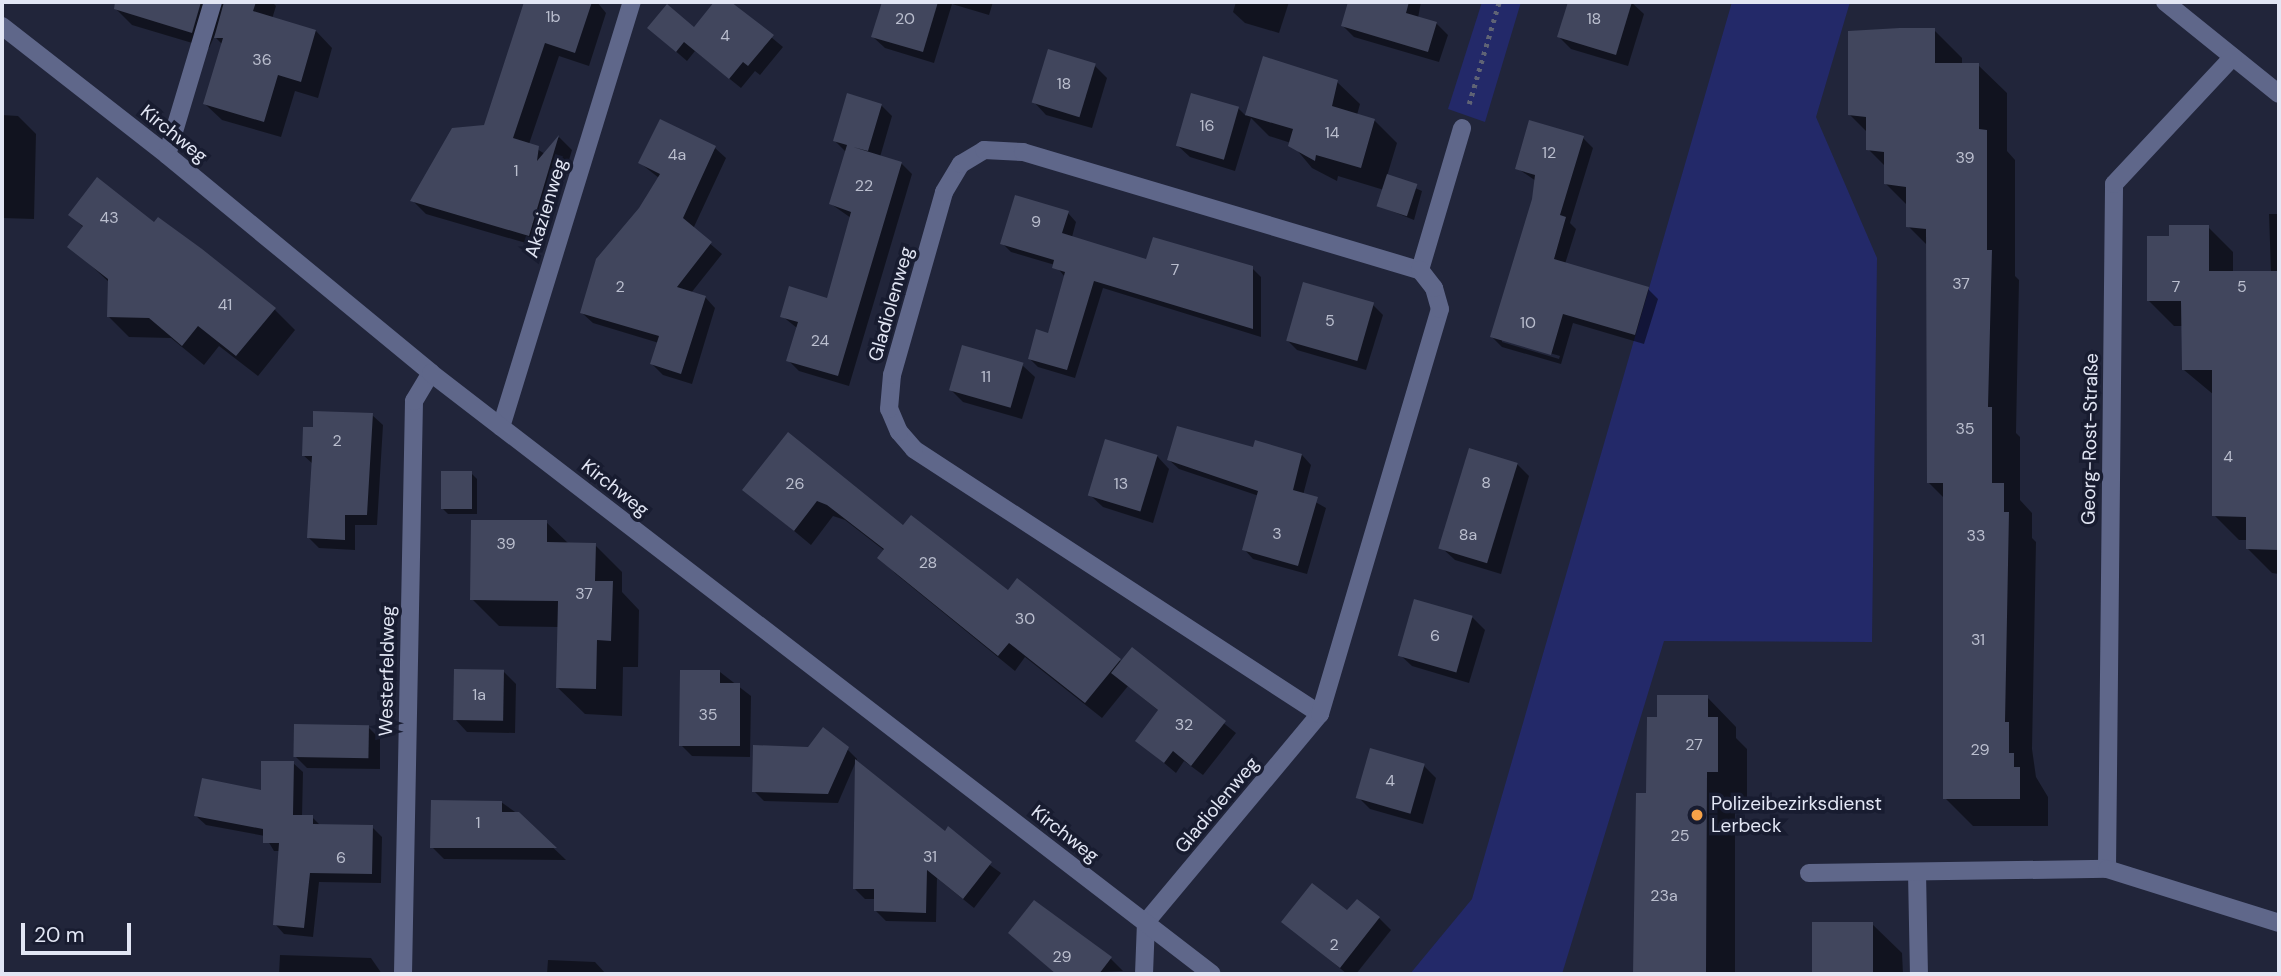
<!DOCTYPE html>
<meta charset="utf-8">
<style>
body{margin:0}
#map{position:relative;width:2281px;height:976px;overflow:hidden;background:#21253a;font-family:"DM Sans",sans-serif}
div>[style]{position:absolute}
.green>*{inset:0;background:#232969}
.shadow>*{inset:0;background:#0007}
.building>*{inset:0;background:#41465d;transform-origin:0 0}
.path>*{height:4.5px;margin-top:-2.25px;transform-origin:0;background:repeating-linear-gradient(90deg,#5f6375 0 3.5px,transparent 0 8.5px)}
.service>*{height:18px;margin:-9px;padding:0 9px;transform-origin:9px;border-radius:9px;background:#5f678a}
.minor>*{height:18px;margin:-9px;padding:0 9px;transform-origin:9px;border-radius:9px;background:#5f678a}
.tertiary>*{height:18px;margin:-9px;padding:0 9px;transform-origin:9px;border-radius:9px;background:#5f678a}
.dots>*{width:19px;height:19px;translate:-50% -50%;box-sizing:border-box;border:4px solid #181c30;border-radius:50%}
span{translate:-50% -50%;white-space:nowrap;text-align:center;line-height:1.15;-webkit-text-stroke:7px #181c30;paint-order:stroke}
.number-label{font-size:16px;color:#babece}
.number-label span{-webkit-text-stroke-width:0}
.street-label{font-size:19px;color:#e2e6f4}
.poi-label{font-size:19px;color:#e2e6f4}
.left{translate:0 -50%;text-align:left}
.frame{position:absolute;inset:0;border:4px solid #e2e6f4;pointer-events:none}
.scale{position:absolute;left:21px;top:923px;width:110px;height:32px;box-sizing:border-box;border:4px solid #e2e6f4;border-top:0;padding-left:9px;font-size:21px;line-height:24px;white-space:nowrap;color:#e2e6f4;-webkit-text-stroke:5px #181c30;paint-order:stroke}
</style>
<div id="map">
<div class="green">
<div style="clip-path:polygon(1482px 2px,1521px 2px,1485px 122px,1448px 109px)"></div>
<div style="clip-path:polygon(1732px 2px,1850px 2px,1816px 117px,1877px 258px,1872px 642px,1664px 641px,1562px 974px,1410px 974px,1472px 899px)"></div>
</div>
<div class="shadow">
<div style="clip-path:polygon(117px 2px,272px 2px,276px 6px,272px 19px,316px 31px,332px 48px,318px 98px,295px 91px,281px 137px,222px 120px,205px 104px,223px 45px,216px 38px,220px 24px,209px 48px,132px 25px,115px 8px)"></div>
<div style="clip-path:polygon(526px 2px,597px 2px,606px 13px,589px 66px,559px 56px,529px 144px,545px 154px,559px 137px,572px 150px,543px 248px,426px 214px,412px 200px,486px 126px)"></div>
<div style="clip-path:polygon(716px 2px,729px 2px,783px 47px,760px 75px,755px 71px,741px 88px,695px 51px,687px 61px,649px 28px,694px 29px)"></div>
<div style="clip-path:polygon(884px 2px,993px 2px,989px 15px,952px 4px,934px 63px,885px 48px,873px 37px)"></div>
<div style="clip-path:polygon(1236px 2px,1289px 2px,1279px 33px,1245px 23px,1233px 12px)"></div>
<div style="clip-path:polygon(1350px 2px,1421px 2px,1418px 18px,1436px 23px,1448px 35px,1439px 62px,1354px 37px,1343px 26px)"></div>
<div style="clip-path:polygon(1569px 2px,1631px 2px,1644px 14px,1628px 66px,1571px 49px,1559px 37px)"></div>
<div style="clip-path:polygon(1934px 30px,1962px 58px,1962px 65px,1978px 65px,2007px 93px,2007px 151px,2015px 160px,2015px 276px,2019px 280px,2016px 433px,2020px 437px,2020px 500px,2032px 513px,2032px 538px,2036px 542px,2032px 749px,2036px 777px,2048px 797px,2048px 826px,1973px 826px,1945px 798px,1945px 499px,1928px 482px,1928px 246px,1908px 226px,1908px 206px,1886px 184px,1886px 167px,1868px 149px,1868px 133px,1850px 115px)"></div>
<div style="clip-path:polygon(1264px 59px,1337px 82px,1360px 104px,1357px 115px,1375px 121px,1397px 143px,1387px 176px,1422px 191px,1414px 220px,1379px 206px,1384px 190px,1338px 176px,1337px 181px,1312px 168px,1291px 143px,1269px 136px,1251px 118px,1235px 171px,1190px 157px,1177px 145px,1238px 108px,1246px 116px)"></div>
<div style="clip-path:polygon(1095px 66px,1107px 78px,1092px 128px,1046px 115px,1034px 102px)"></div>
<div style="clip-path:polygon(881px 105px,892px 116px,880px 157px,901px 163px,912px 174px,849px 386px,799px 371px,788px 360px,797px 328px,782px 316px,828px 300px,851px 218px,831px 204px,846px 152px,835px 141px)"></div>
<div style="clip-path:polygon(2px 115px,18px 116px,36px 134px,34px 219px,2px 218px)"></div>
<div style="clip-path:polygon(evenodd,1583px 138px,1593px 148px,1570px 223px,1576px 229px,1565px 264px,1648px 289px,1658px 299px,1644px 344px,1573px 323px,1561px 364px,1502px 347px,1492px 337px,1534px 199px,1536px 181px,1517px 168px,1583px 138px,1502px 339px,1560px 356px,1559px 359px,1502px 342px,1502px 339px)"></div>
<div style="clip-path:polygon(715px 148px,726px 158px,693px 229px,722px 254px,691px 293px,705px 297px,715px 308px,692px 384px,663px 375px,652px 364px,659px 343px,593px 323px,582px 313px,659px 178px,640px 163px)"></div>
<div style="clip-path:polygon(1068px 213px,1076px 222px,1072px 237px,1147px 261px,1252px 268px,1261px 277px,1261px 337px,1103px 288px,1075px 378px,1038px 367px,1029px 358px,1049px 335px,1065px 277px,1055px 265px,1011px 252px,1002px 243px)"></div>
<div style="clip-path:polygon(70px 214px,154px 224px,274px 309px,295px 330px,258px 376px,219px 346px,204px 365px,171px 338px,129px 337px,108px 316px,110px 283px,70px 246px,84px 228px)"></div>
<div style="clip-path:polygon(2269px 214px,2279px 214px,2279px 574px,2272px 573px,2248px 549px,2248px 540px,2239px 540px,2214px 515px,2214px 395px,2184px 370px,2183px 326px,2174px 326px,2149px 301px,2171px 238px,2208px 227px,2233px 252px,2233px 273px,2271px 272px)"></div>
<div style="clip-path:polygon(1373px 305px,1383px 315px,1366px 370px,1297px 350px,1287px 340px)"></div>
<div style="clip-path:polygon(1022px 365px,1035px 377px,1022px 419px,963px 402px,951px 390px)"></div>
<div style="clip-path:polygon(372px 415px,383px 425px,377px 525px,355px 525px,355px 550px,319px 548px,309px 538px,313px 464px,303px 455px)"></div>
<div style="clip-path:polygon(789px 434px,903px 528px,1122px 662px,1132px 650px,1236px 733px,1203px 775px,1184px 761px,1176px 773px,1138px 741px,1159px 711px,1128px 686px,1102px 718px,1025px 657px,1015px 671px,896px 574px,880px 558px,885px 551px,845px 520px,833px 516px,811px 545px,745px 490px)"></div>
<div style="clip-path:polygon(1254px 449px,1302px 455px,1311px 465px,1303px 495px,1326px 508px,1307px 574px,1253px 559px,1244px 549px,1259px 496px,1179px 469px,1169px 460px)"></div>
<div style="clip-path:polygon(1157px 456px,1169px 469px,1153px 523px,1103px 507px,1090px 495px)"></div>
<div style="clip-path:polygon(1517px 464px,1529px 476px,1501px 574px,1455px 560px,1443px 549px)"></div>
<div style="clip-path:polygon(471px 473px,477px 479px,477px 514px,448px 514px,442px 508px)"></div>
<div style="clip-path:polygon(546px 522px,569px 544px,595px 545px,622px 572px,622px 592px,639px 610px,638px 667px,623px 667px,622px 716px,585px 714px,557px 687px,559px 627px,499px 626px,472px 599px)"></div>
<div style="clip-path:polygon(1415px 601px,1473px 618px,1485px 630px,1469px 683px,1412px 666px,1399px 654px)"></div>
<div style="clip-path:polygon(504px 672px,516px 684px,515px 733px,467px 732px,455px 719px)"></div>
<div style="clip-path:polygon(720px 672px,751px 696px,750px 757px,692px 756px,681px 745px)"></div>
<div style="clip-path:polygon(1707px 697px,1736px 727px,1736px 738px,1747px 749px,1747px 801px,1735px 801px,1735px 974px,1636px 974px,1637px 795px,1647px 795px,1659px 719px)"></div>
<div style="clip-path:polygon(368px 727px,380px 739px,380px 769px,307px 768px,295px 756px)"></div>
<div style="clip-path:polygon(847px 749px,857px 759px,838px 803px,764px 801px,754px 791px)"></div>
<div style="clip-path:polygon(293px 763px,303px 772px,302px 817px,312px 817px,321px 826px,372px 827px,382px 837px,381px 883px,319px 882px,313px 937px,284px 934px,275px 924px,280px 851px,274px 851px,265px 836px,206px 825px,196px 816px,262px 792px)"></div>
<div style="clip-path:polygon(1424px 766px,1436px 778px,1423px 824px,1370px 809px,1358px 797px)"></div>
<div style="clip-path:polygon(501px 802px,518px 814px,566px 860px,444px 859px,432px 847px)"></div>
<div style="clip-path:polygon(945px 833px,1001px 873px,974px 908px,937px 878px,936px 922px,886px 921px,875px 910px,876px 899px,865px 899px,855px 889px)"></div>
<div style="clip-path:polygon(1035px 902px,1111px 959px,1123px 971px,1058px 974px,1023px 945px)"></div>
<div style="clip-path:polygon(1379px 918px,1391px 930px,1356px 974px,1347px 974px,1284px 922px)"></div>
<div style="clip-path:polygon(1814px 924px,1872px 924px,1902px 953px,1903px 974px,1814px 974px)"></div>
<div style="clip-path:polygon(280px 955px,371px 958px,382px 974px,279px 974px)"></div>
<div style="clip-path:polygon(548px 960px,595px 962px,606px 974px,547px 974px)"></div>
</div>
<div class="building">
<div style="clip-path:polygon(115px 2px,201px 2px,192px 33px,114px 9px)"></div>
<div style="clip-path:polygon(224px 2px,256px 2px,253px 11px,316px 30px,301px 82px,278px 75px,264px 122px,203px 104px,223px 38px,214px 38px)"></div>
<div style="clip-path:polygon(524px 2px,592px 2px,575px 53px,545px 43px,513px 138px,539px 146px,537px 161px,559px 135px,529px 236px,410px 201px,452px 128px,484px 125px)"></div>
<div style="clip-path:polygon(714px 2px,731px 2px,774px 35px,748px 66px,743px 62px,729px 79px,684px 42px,676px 52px,647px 28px,667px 4px,694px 27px)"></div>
<div style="clip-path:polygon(882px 2px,938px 2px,923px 52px,871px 37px)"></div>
<div style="clip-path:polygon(1348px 2px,1409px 2px,1406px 13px,1437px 22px,1428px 52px,1341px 26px)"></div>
<div style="clip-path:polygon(1568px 2px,1632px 2px,1616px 55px,1557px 37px)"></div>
<div style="clip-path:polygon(1900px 28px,1935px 28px,1935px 63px,1979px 63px,1979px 129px,1987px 130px,1987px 250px,1992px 250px,1988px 407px,1992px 407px,1992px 483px,2004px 483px,2004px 512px,2009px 512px,2005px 722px,2009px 722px,2009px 753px,2014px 753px,2014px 767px,2020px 767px,2020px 799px,1943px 799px,1943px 483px,1927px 483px,1926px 229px,1906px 227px,1906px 187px,1884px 184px,1884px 152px,1866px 150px,1866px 117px,1848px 115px,1848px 31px)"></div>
<div style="left:1048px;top:49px;width:50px;height:56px;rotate:17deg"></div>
<div style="clip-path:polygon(1263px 56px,1338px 80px,1332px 106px,1375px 119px,1361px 168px,1316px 155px,1315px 161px,1288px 146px,1293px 129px,1245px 115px)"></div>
<div style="clip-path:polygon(847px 93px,882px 104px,868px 151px,853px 147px,902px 162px,838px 376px,786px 361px,798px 322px,780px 317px,789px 286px,827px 298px,851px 212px,829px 204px,847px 145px,833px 141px)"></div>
<div style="left:1191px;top:93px;width:50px;height:55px;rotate:16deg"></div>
<div style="clip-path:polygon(660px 119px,716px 146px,683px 218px,712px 242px,677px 287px,706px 296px,681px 374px,650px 364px,659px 336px,580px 313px,596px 259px,639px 208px,660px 174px,638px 163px)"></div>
<div style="clip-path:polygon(1529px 120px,1584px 136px,1560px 215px,1566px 217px,1554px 259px,1649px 287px,1635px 335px,1563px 314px,1551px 355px,1490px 337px,1532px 199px,1535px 175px,1515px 169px)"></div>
<div style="left:1387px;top:174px;width:32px;height:34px;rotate:18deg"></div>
<div style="clip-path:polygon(97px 177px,154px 222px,158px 217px,202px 249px,276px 308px,236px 356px,198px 326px,182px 346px,149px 318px,107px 317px,108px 279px,67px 247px,83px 226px,68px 215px)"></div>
<div style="clip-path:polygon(1015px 195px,1069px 211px,1062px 233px,1146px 259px,1153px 237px,1253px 266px,1253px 329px,1094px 281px,1067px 370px,1028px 359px,1036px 329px,1048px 333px,1065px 272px,1052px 268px,1054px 260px,1000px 244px)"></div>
<div style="clip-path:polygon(2169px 225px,2209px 225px,2209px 271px,2279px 271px,2279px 550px,2246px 549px,2246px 517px,2212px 516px,2212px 370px,2182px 370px,2181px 301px,2147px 301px,2147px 236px,2169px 236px)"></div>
<div style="left:1303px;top:282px;width:74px;height:61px;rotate:16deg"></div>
<div style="left:962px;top:345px;width:64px;height:47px;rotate:16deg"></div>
<div style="clip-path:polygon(313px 411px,373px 413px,367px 515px,345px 515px,345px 540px,307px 538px,312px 456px,302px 456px,303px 427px,313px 427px)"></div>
<div style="clip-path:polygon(1177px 426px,1253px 447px,1255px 440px,1302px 454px,1293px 490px,1318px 497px,1298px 566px,1242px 550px,1258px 491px,1167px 460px)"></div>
<div style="clip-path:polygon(788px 432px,903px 525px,911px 515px,1008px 590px,1017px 578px,1121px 659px,1085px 703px,1009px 643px,998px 656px,877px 558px,884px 549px,827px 505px,817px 501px,794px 531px,742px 490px)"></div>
<div style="left:1105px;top:439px;width:55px;height:59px;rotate:17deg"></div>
<div style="left:1469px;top:448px;width:51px;height:105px;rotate:17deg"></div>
<div style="left:441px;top:471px;width:31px;height:38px"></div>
<div style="clip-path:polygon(471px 520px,547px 520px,547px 542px,596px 543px,595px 581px,613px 581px,611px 641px,597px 640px,596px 689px,556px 688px,558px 601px,470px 600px)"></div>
<div style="left:1414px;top:599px;width:61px;height:59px;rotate:16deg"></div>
<div style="clip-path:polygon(1132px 647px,1226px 721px,1191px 766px,1173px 751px,1164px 763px,1135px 741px,1158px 710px,1111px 673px)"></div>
<div style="left:454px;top:669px;width:50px;height:51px;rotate:1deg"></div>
<div style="clip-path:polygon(680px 670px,720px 670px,720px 683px,740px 683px,740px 746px,679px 746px)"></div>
<div style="clip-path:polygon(1657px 695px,1708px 695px,1708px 717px,1718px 717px,1718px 772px,1707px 772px,1706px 974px,1633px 974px,1636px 793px,1646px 793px,1647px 717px,1657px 717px)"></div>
<div style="left:294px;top:724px;width:75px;height:33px;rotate:1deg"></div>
<div style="clip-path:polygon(823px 727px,849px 747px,828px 794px,752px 792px,753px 745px,808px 747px)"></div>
<div style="left:1370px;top:748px;width:57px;height:52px;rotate:16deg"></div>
<div style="clip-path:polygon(855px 759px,945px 831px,948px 826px,992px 862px,963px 899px,927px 870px,926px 913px,874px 911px,874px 889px,853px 889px)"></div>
<div style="clip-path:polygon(261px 761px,294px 761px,293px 815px,313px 815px,313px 824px,373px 825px,372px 874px,310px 873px,304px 928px,273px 925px,279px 843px,263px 843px,263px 829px,194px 816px,202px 778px,261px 790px)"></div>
<div style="clip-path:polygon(431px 800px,502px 801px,502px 812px,519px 812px,557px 848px,430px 848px)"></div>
<div style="clip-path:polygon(1312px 883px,1347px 910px,1357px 899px,1380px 917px,1340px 968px,1281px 922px)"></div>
<div style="clip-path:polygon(1034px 900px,1112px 957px,1099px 974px,1056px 974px,1008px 933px)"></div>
<div style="left:1812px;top:922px;width:61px;height:52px"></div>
</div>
<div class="path">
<div style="left:1469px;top:104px;width:106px;rotate:-73.6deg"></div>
</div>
<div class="service">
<div style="left:1917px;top:872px;width:102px;rotate:88.9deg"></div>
</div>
<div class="minor">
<div style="left:2165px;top:2px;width:146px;rotate:38.9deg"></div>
<div style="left:167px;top:155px;width:160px;rotate:-73.3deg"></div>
<div style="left:501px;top:427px;width:445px;rotate:-72.9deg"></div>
<div style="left:1320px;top:714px;width:485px;rotate:-146.9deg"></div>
<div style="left:914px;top:449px;width:23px;rotate:-131deg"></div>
<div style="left:899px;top:432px;width:25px;rotate:-113deg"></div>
<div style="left:889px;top:409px;width:34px;rotate:-85deg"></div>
<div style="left:892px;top:375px;width:190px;rotate:-74.1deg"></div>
<div style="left:944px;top:192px;width:33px;rotate:-59deg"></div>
<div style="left:961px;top:164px;width:27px;rotate:-31deg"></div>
<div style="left:984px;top:150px;width:39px;rotate:3deg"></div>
<div style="left:1023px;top:152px;width:414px;rotate:16.6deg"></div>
<div style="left:1420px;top:270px;width:148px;rotate:-73.5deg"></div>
<div style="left:2107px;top:869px;width:685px;rotate:-89.41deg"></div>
<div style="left:2114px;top:184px;width:174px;rotate:-46.9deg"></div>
<div style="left:1809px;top:873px;width:298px;rotate:-0.8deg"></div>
<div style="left:2107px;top:869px;width:180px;rotate:17.4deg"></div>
<div style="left:403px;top:974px;width:573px;rotate:-88.9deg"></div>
<div style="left:414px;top:401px;width:33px;rotate:-59deg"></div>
<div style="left:1144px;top:974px;width:52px;rotate:-87.8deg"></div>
<div style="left:1146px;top:922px;width:271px;rotate:-50.1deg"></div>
<div style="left:1320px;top:714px;width:422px;rotate:-73.5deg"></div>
<div style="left:1440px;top:309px;width:22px;rotate:-106deg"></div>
<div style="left:1434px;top:288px;width:23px;rotate:-128deg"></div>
</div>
<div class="tertiary">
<div style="left:2px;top:26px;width:209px;rotate:38deg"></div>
<div style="left:167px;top:155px;width:342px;rotate:39.5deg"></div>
<div style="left:431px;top:373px;width:985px;rotate:37.58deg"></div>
</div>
<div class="dots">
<div style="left:1697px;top:815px;background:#f6a248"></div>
</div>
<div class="number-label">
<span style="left:553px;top:17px">1b</span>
<span style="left:905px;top:19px">20</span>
<span style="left:1594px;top:19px">18</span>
<span style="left:725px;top:36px">4</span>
<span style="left:262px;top:60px">36</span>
<span style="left:1064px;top:84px">18</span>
<span style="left:1207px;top:126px">16</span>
<span style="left:1332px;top:133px">14</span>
<span style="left:1549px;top:153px">12</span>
<span style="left:677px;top:155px">4a</span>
<span style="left:1965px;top:158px">39</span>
<span style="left:516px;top:171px">1</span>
<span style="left:864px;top:186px">22</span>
<span style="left:109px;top:218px">43</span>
<span style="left:1036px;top:222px">9</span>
<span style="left:1175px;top:270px">7</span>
<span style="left:1961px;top:284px">37</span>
<span style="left:620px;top:287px">2</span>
<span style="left:2176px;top:287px">7</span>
<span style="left:2242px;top:287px">5</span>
<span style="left:225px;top:305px">41</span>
<span style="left:1330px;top:321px">5</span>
<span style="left:1528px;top:323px">10</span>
<span style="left:820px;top:341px">24</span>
<span style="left:986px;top:377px">11</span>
<span style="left:1965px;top:429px">35</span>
<span style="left:337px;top:441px">2</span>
<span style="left:2228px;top:457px">4</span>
<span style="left:1486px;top:483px">8</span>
<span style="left:795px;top:484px">26</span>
<span style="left:1121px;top:484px">13</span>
<span style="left:1277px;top:534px">3</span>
<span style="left:1468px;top:535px">8a</span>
<span style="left:1976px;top:536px">33</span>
<span style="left:506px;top:544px">39</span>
<span style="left:928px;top:563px">28</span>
<span style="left:584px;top:594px">37</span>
<span style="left:1025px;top:619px">30</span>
<span style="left:1435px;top:636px">6</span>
<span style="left:1978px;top:640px">31</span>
<span style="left:479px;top:695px">1a</span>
<span style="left:708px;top:715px">35</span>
<span style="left:1184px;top:725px">32</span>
<span style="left:1694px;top:745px">27</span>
<span style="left:1980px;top:750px">29</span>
<span style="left:1390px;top:781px">4</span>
<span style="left:478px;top:823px">1</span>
<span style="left:1680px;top:836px">25</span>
<span style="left:930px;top:857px">31</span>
<span style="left:341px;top:858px">6</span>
<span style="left:1664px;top:896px">23a</span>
<span style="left:1334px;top:945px">2</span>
<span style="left:1062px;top:957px">29</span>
</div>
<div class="street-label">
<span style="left:174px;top:134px;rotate:39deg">Kirchweg</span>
<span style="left:546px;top:208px;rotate:-73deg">Akazienweg</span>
<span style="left:891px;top:304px;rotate:-74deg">Gladiolenweg</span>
<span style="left:2090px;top:439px;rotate:-89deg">Georg-Rost-Straße</span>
<span style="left:615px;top:488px;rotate:38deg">Kirchweg</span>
<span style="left:387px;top:671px;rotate:-89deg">Westerfeldweg</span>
<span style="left:1217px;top:805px;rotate:-50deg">Gladiolenweg</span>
<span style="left:1065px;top:834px;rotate:38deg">Kirchweg</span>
</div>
<div class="poi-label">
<span class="left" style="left:1711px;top:815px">Polizeibezirksdienst<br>Lerbeck</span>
</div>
<div class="frame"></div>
<div class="scale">20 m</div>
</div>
